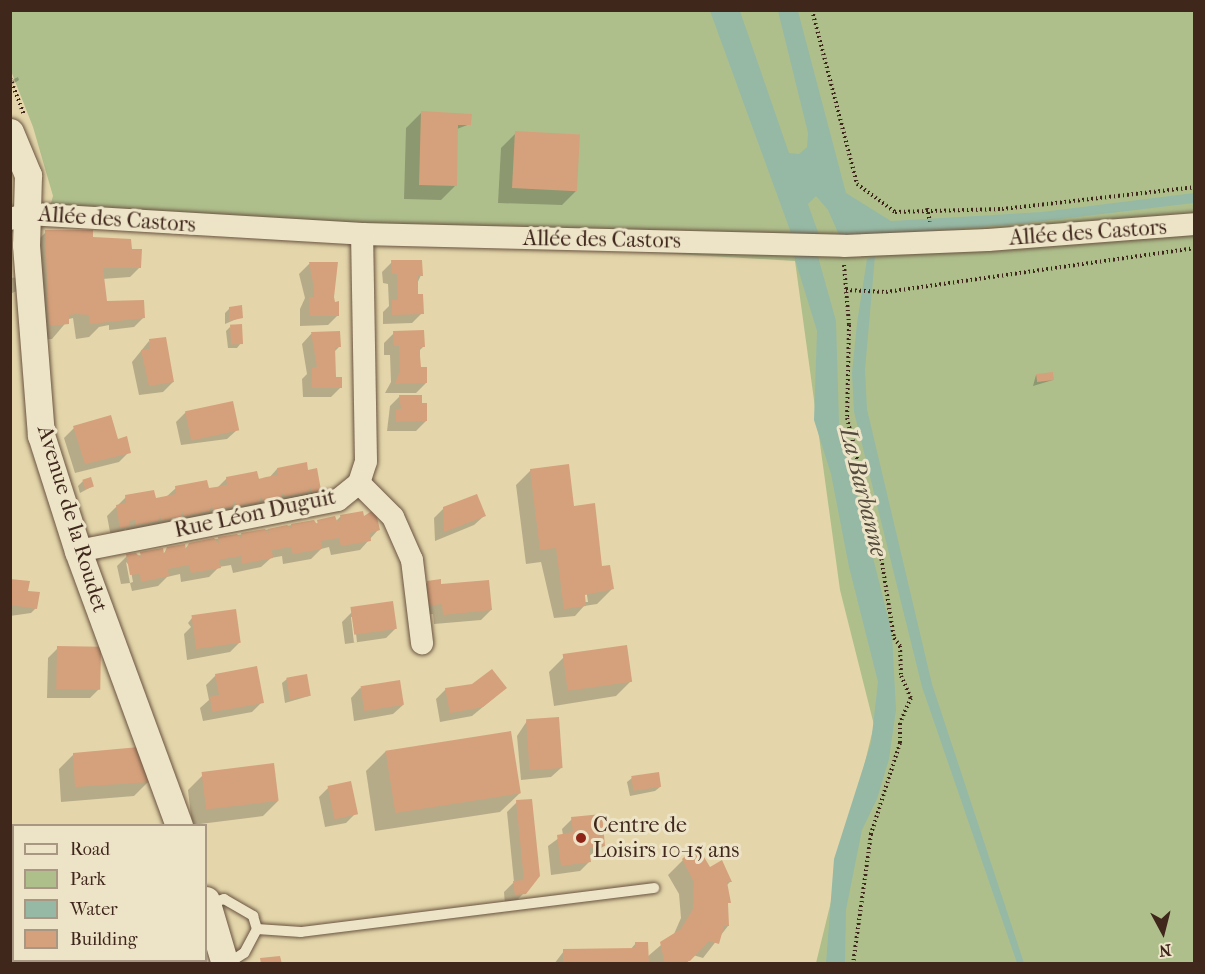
<!DOCTYPE html>
<meta charset="utf-8">
<style>
body{margin:0}
#map{position:relative;width:1205px;height:974px;overflow:hidden;background:#e4d6aa;font-family:"IM FELL French Canon",serif}
div>[style]{position:absolute}
.green>*{inset:0;background:#afbf8c}
.water>*{inset:0;background:#96b9a5}
.shadow>*{inset:0;background:#0003;transform-origin:0 0}
.building>*{inset:0;background:#d5a17c;transform-origin:0 0}
.path>*{height:4px;margin-top:-2px;transform-origin:0;background:repeating-linear-gradient(90deg,#40271c 0 1.5px,transparent 0 4.5px)}
.roads{filter:drop-shadow(0 0 2px #695340) drop-shadow(0 0 2px #695340)}
.service>*{height:10px;margin:-5px;padding:0 5px;transform-origin:5px;border-radius:5px;background:#ede4c8}
.minor>*{height:22px;margin:-11px;padding:0 11px;transform-origin:11px;border-radius:11px;background:#ede4c8}
.tertiary>*{height:27px;margin:-13.5px;padding:0 13.5px;transform-origin:13.5px;border-radius:13.5px;background:#ede4c8}
.dots>*{width:16px;height:16px;translate:-50% -50%;box-sizing:border-box;border:3px solid #ede4c8;border-radius:50%}
span{translate:-50% -50%;white-space:nowrap;text-align:center;line-height:1.15;-webkit-text-stroke:6px #ede4c8;paint-order:stroke}
.street-label{font-size:22px;color:#40271c}
.poi-label{font-size:22px;color:#40271c}
.left{translate:0 -50%;text-align:left}
.water-label{font-size:24px;color:#564c3e;font-style:italic}
.frame{position:absolute;inset:0;border:12px solid #40271c;pointer-events:none}
.legend{position:absolute;left:12px;top:824px;width:195px;height:138px;box-sizing:border-box;background:#ede4c8;border:2px solid #a89883;margin:0;padding:8px 10px;list-style:none;font-size:18px;color:#40271c}
.legend li{display:flex;align-items:center;gap:12px;height:30px}
.legend b{width:30px;border:2px solid #a89883}
.north{position:absolute;left:1133px;top:902px;width:60px;height:60px;-webkit-text-stroke:4px #ede4c8;paint-order:stroke;rotate:173deg;font-size:16px;font-weight:700;line-height:24px;text-align:center;color:#40271c}
.north::after{content:'';display:block;margin:auto;width:21px;height:27px;background:#40271c;clip-path:polygon(50% 0,100% 100%,50% 72%,0 100%)}
</style>
<div id="map">
<div class="green">
<div style="clip-path:polygon(11px 11px,1194px 11px,1194px 963px,816px 963px,874px 725px,840px 590px,795px 261px,47px 217px,53px 196px,33px 127px,11px 71px)"></div>
</div>
<div class="water">
<div style="clip-path:polygon(710px 11px,740px 11px,789px 153px,799px 154px,807px 147px,808px 133px,778px 11px,798px 11px,846px 193px,891px 221px,1042px 212px,1194px 193px,1194px 203px,1018px 224px,866px 236px,839px 235px,828px 210px,816px 196px,808px 204px,819px 235px,791px 233px)"></div>
<div style="clip-path:polygon(793px 253px,817px 253px,836px 321px,839px 423px,892px 633px,896px 710px,889px 759px,877px 799px,862px 830px,846px 910px,845px 963px,826px 963px,834px 859px,871px 743px,878px 682px,849px 567px,831px 474px,814px 420px,817px 331px)"></div>
<div style="clip-path:polygon(875px 256px,865px 370px,867px 409px,932px 684px,1024px 963px,1017px 963px,922px 687px,854px 412px,852px 373px,857px 323px,867px 259px)"></div>
</div>
<div class="shadow">
<div style="clip-path:polygon(18px 77px,19px 80px,10px 86px,10px 81px)"></div>
<div style="clip-path:polygon(421px 113px,470px 124px,457px 129px,456px 185px,441px 200px,404px 199px,406px 128px)"></div>
<div style="clip-path:polygon(516px 133px,577px 190px,562px 205px,498px 203px,501px 148px)"></div>
<div style="clip-path:polygon(46px 232px,130px 250px,140px 267px,130px 277px,102px 279px,103px 302px,144px 317px,134px 327px,109px 330px,109px 325px,99px 327px,89px 337px,76px 339px,73px 318px,69px 319px,52px 339px,35px 340px,36px 242px)"></div>
<div style="clip-path:polygon(392px 262px,421px 275px,416px 286px,422px 313px,412px 323px,383px 324px,383px 312px,389px 306px,388px 284px,383px 283px,382px 272px)"></div>
<div style="clip-path:polygon(336px 263px,333px 303px,338px 315px,328px 325px,300px 326px,300px 309px,305px 298px,299px 274px,309px 264px)"></div>
<div style="clip-path:polygon(21px 277px,21px 289px,10px 294px,10px 278px)"></div>
<div style="clip-path:polygon(230px 308px,241px 317px,225px 324px,225px 313px)"></div>
<div style="clip-path:polygon(230px 327px,241px 343px,237px 348px,228px 348px,226px 331px)"></div>
<div style="clip-path:polygon(339px 333px,339px 347px,334px 352px,335px 378px,341px 387px,331px 397px,303px 397px,302px 379px,307px 374px,302px 344px,311px 334px)"></div>
<div style="clip-path:polygon(394px 333px,423px 347px,419px 351px,420px 368px,426px 383px,416px 393px,385px 393px,391px 382px,390px 355px,384px 355px,384px 343px)"></div>
<div style="clip-path:polygon(149px 341px,173px 382px,163px 392px,139px 395px,132px 362px)"></div>
<div style="clip-path:polygon(1036px 375px,1053px 380px,1033px 386px)"></div>
<div style="clip-path:polygon(400px 396px,421px 405px,426px 421px,416px 431px,387px 431px,390px 406px)"></div>
<div style="clip-path:polygon(186px 412px,237px 430px,227px 439px,181px 445px,176px 422px)"></div>
<div style="clip-path:polygon(74px 428px,117px 440px,129px 452px,119px 462px,75px 473px,64px 438px)"></div>
<div style="clip-path:polygon(277px 469px,307px 471px,319px 490px,309px 500px,127px 534px,126px 529px,111px 537px,107px 516px,126px 497px,155px 499px,166px 497px,176px 488px,217px 488px,227px 478px,268px 479px)"></div>
<div style="clip-path:polygon(evenodd,531px 470px,573px 508px,612px 589px,597px 604px,584px 606px,575px 616px,554px 618px,541px 562px,526px 564px,516px 485px,531px 470px,583px 569px,588px 602px,585px 602px,583px 569px)"></div>
<div style="clip-path:polygon(83px 481px,93px 486px,80px 493px,78px 486px)"></div>
<div style="clip-path:polygon(444px 508px,484px 516px,474px 525px,435px 541px,434px 518px)"></div>
<div style="clip-path:polygon(evenodd,341px 516px,363px 519px,378px 530px,360px 550px,331px 555px,329px 547px,321px 549px,311px 559px,283px 564px,282px 556px,271px 558px,261px 567px,233px 573px,231px 565px,219px 567px,209px 577px,181px 582px,180px 574px,167px 577px,158px 586px,132px 591px,130px 583px,121px 584px,117px 566px,127px 556px,163px 554px,168px 549px,185px 549px,189px 544px,292px 525px,335px 522px,341px 516px,126px 562px,130px 566px,133px 582px,130px 583px,126px 562px)"></div>
<div style="clip-path:polygon(10px 580px,27px 592px,36px 608px,31px 613px,10px 616px)"></div>
<div style="clip-path:polygon(428px 582px,440px 586px,491px 610px,481px 620px,434px 624px,433px 614px,420px 615px,418px 592px)"></div>
<div style="clip-path:polygon(evenodd,382px 604px,396px 628px,386px 638px,345px 644px,342px 622px,352px 612px,382px 604px,351px 617px,354px 617px,357px 642px,354px 643px,351px 617px)"></div>
<div style="clip-path:polygon(192px 618px,240px 642px,230px 652px,187px 660px,184px 634px,191px 627px,188px 623px)"></div>
<div style="clip-path:polygon(58px 648px,100px 688px,90px 698px,47px 698px,48px 658px)"></div>
<div style="clip-path:polygon(564px 657px,631px 681px,616px 696px,554px 706px,549px 672px)"></div>
<div style="clip-path:polygon(216px 675px,262px 702px,252px 712px,203px 721px,200px 708px,209px 700px,206px 685px)"></div>
<div style="clip-path:polygon(287px 679px,309px 696px,285px 703px,282px 683px)"></div>
<div style="clip-path:polygon(360px 688px,403px 705px,393px 714px,354px 721px,351px 698px)"></div>
<div style="clip-path:polygon(446px 689px,495px 697px,472px 716px,440px 722px,436px 699px)"></div>
<div style="clip-path:polygon(527px 721px,561px 768px,551px 777px,521px 780px,517px 736px)"></div>
<div style="clip-path:polygon(386px 751px,520px 793px,500px 812px,375px 831px,366px 771px)"></div>
<div style="clip-path:polygon(74px 754px,149px 781px,134px 796px,61px 802px,59px 769px)"></div>
<div style="clip-path:polygon(203px 775px,278px 801px,263px 816px,192px 825px,188px 790px)"></div>
<div style="clip-path:polygon(632px 778px,660px 787px,655px 791px,630px 796px,627px 782px)"></div>
<div style="clip-path:polygon(329px 787px,356px 813px,346px 823px,325px 827px,319px 797px)"></div>
<div style="clip-path:polygon(531px 800px,524px 893px,514px 903px,505px 905px,504px 892px,514px 882px,507px 812px,517px 802px)"></div>
<div style="clip-path:polygon(572px 819px,604px 846px,589px 856px,590px 861px,580px 871px,551px 875px,548px 846px,563px 835px,562px 829px)"></div>
<div style="left:10px;top:850px;width:4px;height:19px"></div>
<div style="clip-path:polygon(683px 860px,709px 869px,730px 882px,726px 886px,728px 926px,703px 958px,693px 955px,686px 964px,554px 964px,564px 951px,630px 950px,636px 943px,647px 957px,674px 934px,681px 918px,679px 894px,668px 875px)"></div>
<div style="left:21px;top:960px;width:33px;height:4px"></div>
<div style="left:80px;top:960px;width:35px;height:4px"></div>
<div style="left:136px;top:960px;width:35px;height:4px"></div>
</div>
<div class="building">
<div style="clip-path:polygon(421px 111px,472px 114px,471px 125px,458px 125px,457px 186px,419px 185px)"></div>
<div style="left:515px;top:131px;width:65px;height:57px;rotate:3deg"></div>
<div style="clip-path:polygon(45px 230px,93px 230px,93px 237px,131px 239px,132px 249px,142px 249px,141px 268px,103px 268px,107px 301px,144px 300px,145px 318px,90px 324px,89px 315px,76px 314px,69px 315px,69px 324px,49px 326px)"></div>
<div style="clip-path:polygon(391px 260px,422px 260px,423px 276px,418px 276px,418px 294px,423px 294px,424px 314px,392px 315px,392px 300px,398px 300px,397px 274px,392px 274px)"></div>
<div style="clip-path:polygon(309px 262px,338px 262px,334px 297px,335px 302px,339px 301px,339px 316px,310px 316px,309px 297px,314px 297px,314px 288px)"></div>
<div style="clip-path:polygon(242px 305px,243px 318px,229px 321px,229px 307px)"></div>
<div style="left:242px;top:324px;width:20px;height:12px;rotate:87deg"></div>
<div style="clip-path:polygon(424px 330px,425px 347px,420px 347px,420px 356px,421px 367px,427px 367px,427px 383px,395px 384px,400px 371px,399px 346px,394px 346px,393px 331px)"></div>
<div style="clip-path:polygon(340px 331px,341px 347px,335px 347px,336px 377px,342px 377px,342px 388px,312px 388px,312px 368px,317px 367px,311px 332px)"></div>
<div style="clip-path:polygon(166px 337px,174px 382px,149px 386px,141px 350px,150px 349px,149px 339px)"></div>
<div style="left:1053px;top:372px;width:8px;height:17px;rotate:83deg"></div>
<div style="clip-path:polygon(399px 395px,422px 395px,422px 403px,427px 403px,427px 421px,396px 422px,396px 410px,401px 409px)"></div>
<div style="left:233px;top:401px;width:30px;height:49px;rotate:78deg"></div>
<div style="clip-path:polygon(111px 415px,118px 439px,127px 436px,131px 453px,85px 464px,73px 426px)"></div>
<div style="clip-path:polygon(307px 462px,308px 470px,317px 468px,321px 490px,312px 492px,311px 487px,308px 492px,286px 496px,282px 493px,282px 497px,263px 501px,261px 496px,259px 502px,235px 506px,235px 501px,231px 507px,213px 510px,212px 505px,209px 511px,184px 516px,182px 511px,181px 517px,161px 520px,160px 515px,158px 521px,136px 525px,135px 520px,129px 521px,130px 526px,120px 528px,116px 505px,126px 503px,125px 495px,154px 490px,156px 498px,176px 494px,175px 486px,207px 480px,209px 488px,216px 487px,227px 485px,226px 477px,257px 471px,259px 479px,266px 477px,278px 475px,277px 468px)"></div>
<div style="clip-path:polygon(569px 464px,574px 506px,595px 503px,602px 566px,610px 565px,614px 589px,585px 595px,586px 606px,564px 609px,556px 548px,540px 550px,530px 469px)"></div>
<div style="left:91px;top:477px;width:10px;height:9px;rotate:73deg"></div>
<div style="clip-path:polygon(477px 494px,486px 516px,444px 532px,443px 507px)"></div>
<div style="clip-path:polygon(375px 509px,380px 530px,370px 533px,371px 541px,341px 546px,339px 538px,321px 541px,322px 549px,293px 554px,291px 547px,272px 550px,273px 558px,242px 564px,241px 556px,229px 558px,219px 560px,221px 568px,191px 573px,189px 565px,168px 569px,169px 576px,141px 582px,140px 574px,130px 575px,126px 554px,136px 553px,141px 558px,140px 552px,163px 548px,164px 554px,167px 547px,185px 544px,186px 550px,189px 543px,214px 538px,219px 544px,218px 537px,237px 534px,242px 539px,241px 533px,265px 529px,269px 534px,268px 529px,287px 525px,292px 529px,291px 524px,314px 520px,318px 526px,317px 520px,335px 516px,337px 521px,341px 520px,340px 515px,363px 511px,364px 516px)"></div>
<div style="clip-path:polygon(10px 579px,30px 581px,28px 591px,40px 592px,37px 609px,10px 605px)"></div>
<div style="clip-path:polygon(441px 579px,441px 584px,489px 580px,492px 610px,443px 615px,442px 604px,429px 606px,427px 581px)"></div>
<div style="left:393px;top:601px;width:28px;height:43px;rotate:82deg"></div>
<div style="left:236px;top:609px;width:34px;height:45px;rotate:82deg"></div>
<div style="left:627px;top:645px;width:37px;height:65px;rotate:82deg"></div>
<div style="left:57px;top:646px;width:44px;height:43px;rotate:1deg"></div>
<div style="clip-path:polygon(257px 666px,264px 703px,212px 712px,210px 697px,219px 695px,215px 674px)"></div>
<div style="clip-path:polygon(492px 669px,507px 688px,483px 707px,450px 713px,445px 688px,472px 684px)"></div>
<div style="left:307px;top:674px;width:22px;height:21px;rotate:80deg"></div>
<div style="left:400px;top:680px;width:25px;height:40px;rotate:81deg"></div>
<div style="left:559px;top:717px;width:51px;height:33px;rotate:86deg"></div>
<div style="left:511px;top:731px;width:63px;height:127px;rotate:81deg"></div>
<div style="clip-path:polygon(139px 747px,151px 782px,75px 787px,73px 753px)"></div>
<div style="left:274px;top:763px;width:38px;height:73px;rotate:83deg"></div>
<div style="left:659px;top:772px;width:15px;height:28px;rotate:82deg"></div>
<div style="left:351px;top:781px;width:34px;height:24px;rotate:78deg"></div>
<div style="clip-path:polygon(532px 799px,540px 876px,526px 894px,515px 895px,513px 881px,524px 880px,516px 800px)"></div>
<div style="clip-path:polygon(602px 814px,605px 846px,589px 848px,591px 862px,561px 866px,557px 835px,573px 832px,571px 817px)"></div>
<div style="clip-path:polygon(697px 845px,710px 867px,722px 860px,732px 882px,727px 882px,731px 903px,728px 903px,729px 926px,724px 926px,719px 944px,709px 941px,690px 961px,665px 964px,660px 942px,681px 929px,693px 909px,694px 882px,682px 859px)"></div>
<div style="clip-path:polygon(635px 942px,648px 942px,649px 964px,563px 964px,563px 949px,635px 948px)"></div>
<div style="clip-path:polygon(280px 956px,282px 964px,261px 964px,260px 958px)"></div>
</div>
<div class="path">
<div style="left:812px;top:10px;width:180px;rotate:75.5deg"></div>
<div style="left:857px;top:184px;width:47px;rotate:36.4deg"></div>
<div style="left:895px;top:212px;width:107px;rotate:-1.6deg"></div>
<div style="left:1002px;top:209px;width:193px;rotate:-6.5deg"></div>
<div style="left:10px;top:78px;width:39px;rotate:69deg"></div>
<div style="left:927px;top:208px;width:14px;rotate:78deg"></div>
<div style="left:844px;top:265px;width:60px;rotate:85.2deg"></div>
<div style="left:849px;top:325px;width:93px;rotate:91.2deg"></div>
<div style="left:847px;top:418px;width:136px;rotate:76deg"></div>
<div style="left:880px;top:550px;width:89px;rotate:81deg"></div>
<div style="left:894px;top:638px;width:10px;rotate:53deg"></div>
<div style="left:900px;top:646px;width:30px;rotate:88deg"></div>
<div style="left:901px;top:676px;width:24px;rotate:66deg"></div>
<div style="left:911px;top:698px;width:27px;rotate:114deg"></div>
<div style="left:900px;top:723px;width:20px;rotate:90deg"></div>
<div style="left:900px;top:743px;width:96px;rotate:107.7deg"></div>
<div style="left:871px;top:834px;width:131px;rotate:97.9deg"></div>
<div style="left:846px;top:290px;width:40px;rotate:2.9deg"></div>
<div style="left:886px;top:292px;width:311px;rotate:-8.1deg"></div>
</div>
<div class="roads">
<div class="service">
<div style="left:207px;top:904px;width:18px;rotate:-16deg"></div>
<div style="left:224px;top:899px;width:34px;rotate:30deg"></div>
<div style="left:253px;top:916px;width:14px;rotate:73deg"></div>
<div style="left:257px;top:929px;width:27px;rotate:118deg"></div>
<div style="left:244px;top:953px;width:20px;rotate:147deg"></div>
<div style="left:257px;top:929px;width:44px;rotate:3.9deg"></div>
<div style="left:301px;top:932px;width:356px;rotate:-7.1deg"></div>
</div>
<div class="minor">
<div style="left:10px;top:219px;width:19px;rotate:-16deg"></div>
<div style="left:28px;top:214px;width:335px;rotate:3.4deg"></div>
<div style="left:362px;top:234px;width:482px;rotate:1.4deg"></div>
<div style="left:844px;top:246px;width:144px;rotate:-2.4deg"></div>
<div style="left:988px;top:240px;width:207px;rotate:-4.4deg"></div>
<div style="left:359px;top:483px;width:48px;rotate:45deg"></div>
<div style="left:393px;top:517px;width:47px;rotate:66.2deg"></div>
<div style="left:412px;top:560px;width:84px;rotate:83.1deg"></div>
<div style="left:78px;top:551px;width:265px;rotate:-11.1deg"></div>
<div style="left:338px;top:500px;width:27px;rotate:-39deg"></div>
<div style="left:359px;top:483px;width:23px;rotate:-72deg"></div>
<div style="left:366px;top:461px;width:227px;rotate:-91deg"></div>
</div>
<div class="tertiary">
<div style="left:10px;top:132px;width:47px;rotate:67.3deg"></div>
<div style="left:28px;top:175px;width:70px;rotate:91.6deg"></div>
<div style="left:26px;top:245px;width:191px;rotate:85.5deg"></div>
<div style="left:41px;top:435px;width:122px;rotate:72.3deg"></div>
<div style="left:78px;top:551px;width:293px;rotate:69.8deg"></div>
<div style="left:206px;top:900px;width:67px;rotate:73.5deg"></div>
</div>
</div>
<div class="dots">
<div style="left:581px;top:838px;background:#8f2418"></div>
</div>
<div class="street-label">
<span style="left:117px;top:220px;rotate:4deg">Allée des Castors</span>
<span style="left:1088px;top:233px;rotate:-4deg">Allée des Castors</span>
<span style="left:602px;top:240px;rotate:1deg">Allée des Castors</span>
<span style="left:255px;top:514px;rotate:-12deg">Rue Léon Duguit</span>
<span style="left:72px;top:519px;rotate:73deg">Avenue de la Roudet</span>
</div>
<div class="poi-label">
<span class="left" style="left:593px;top:838px">Centre de<br>Loisirs 10-15 ans</span>
</div>
<div class="water-label">
<span style="left:863px;top:492px;rotate:76deg">La Barbanne</span>
</div>
<div class="frame"></div>
<ul class="legend">
<li><b style="height:8px;background:#ede4c8"></b>Road</li>
<li><b style="height:16px;background:#afbf8c"></b>Park</li>
<li><b style="height:16px;background:#96b9a5"></b>Water</li>
<li><b style="height:16px;background:#d5a17c"></b>Building</li>
</ul>
<div class="north">N</div>
</div>
